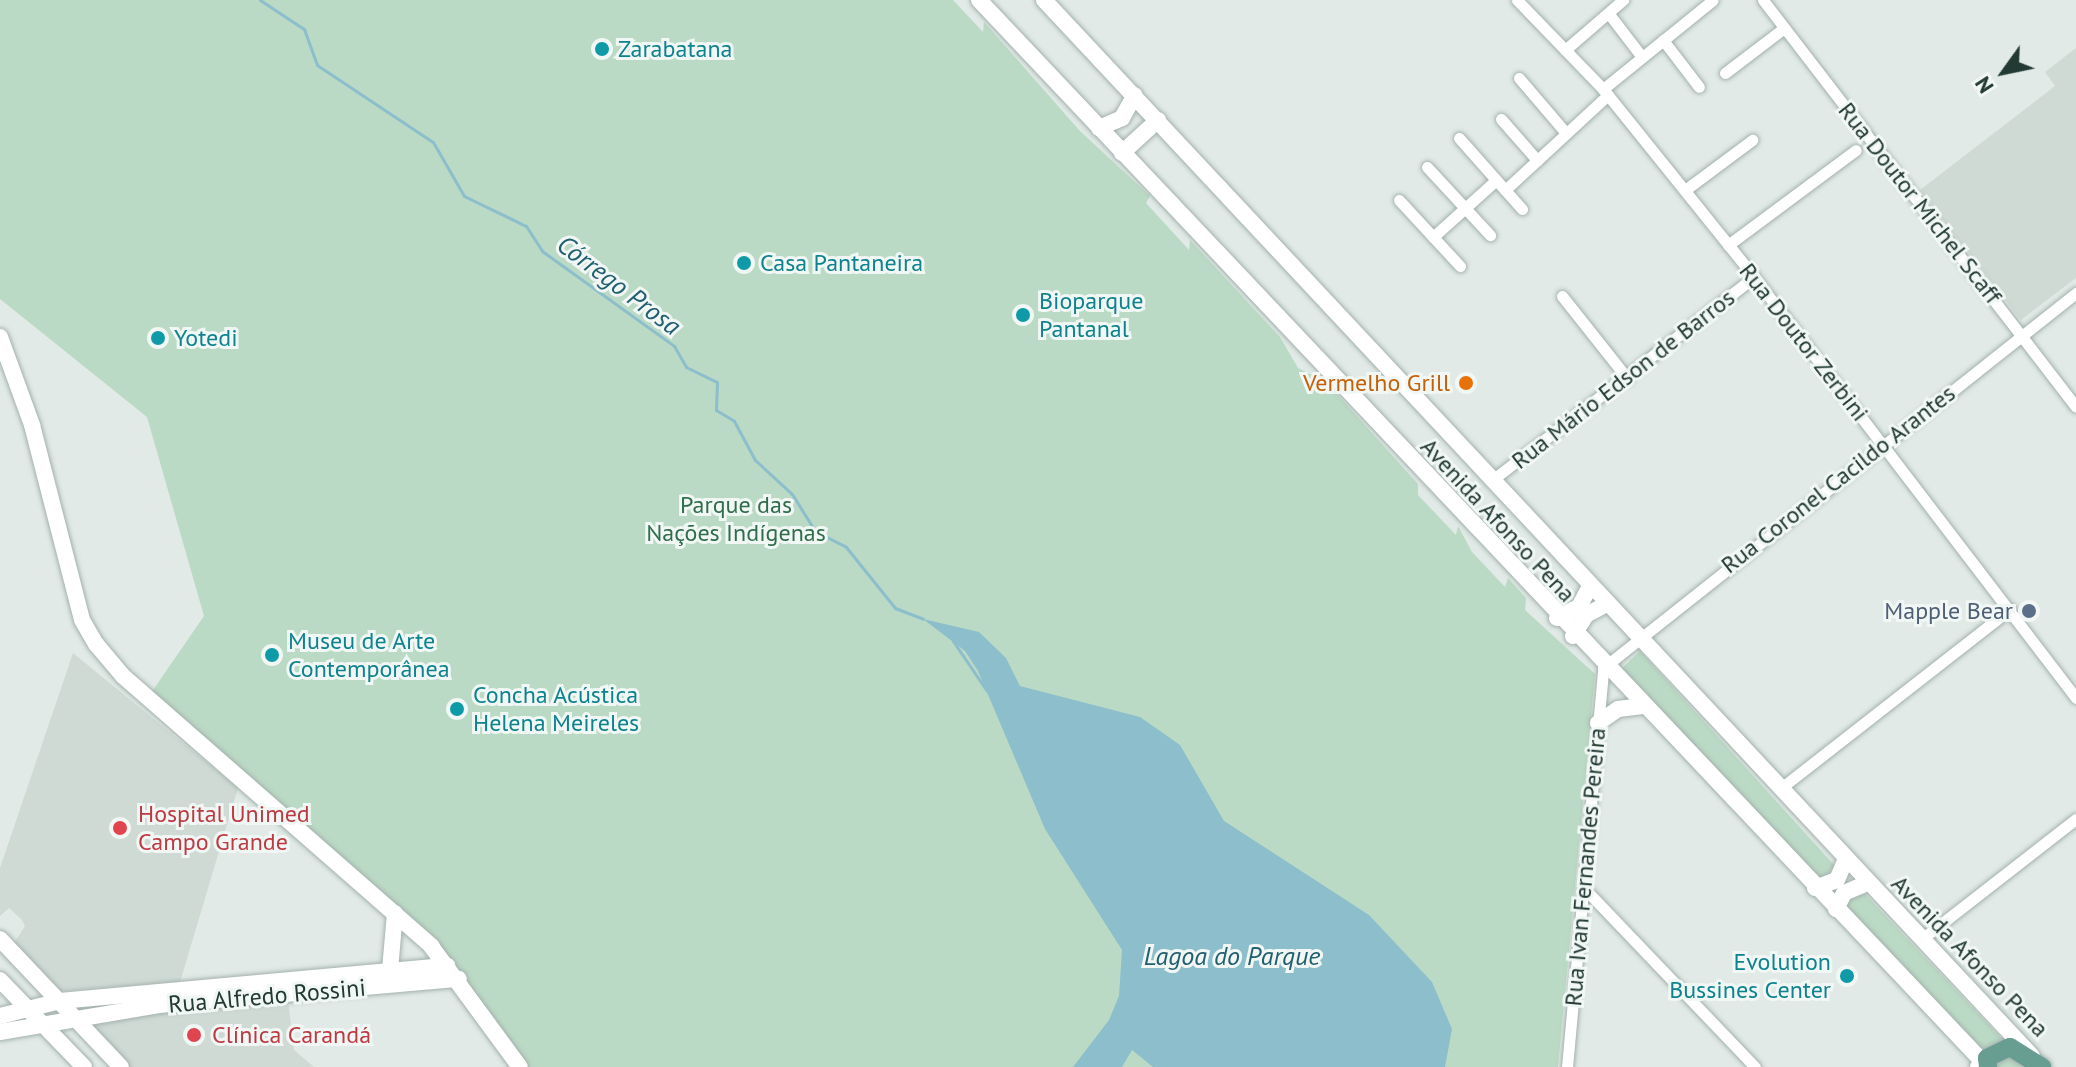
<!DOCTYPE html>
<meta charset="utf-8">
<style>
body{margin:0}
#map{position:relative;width:2076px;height:1067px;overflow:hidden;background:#e1eae6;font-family:"PT Sans",sans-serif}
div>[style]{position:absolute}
.built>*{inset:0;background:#cfdad5}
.green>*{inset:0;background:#bbdac5}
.water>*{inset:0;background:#8cbecc}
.stream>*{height:3px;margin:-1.5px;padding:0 1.5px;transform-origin:1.5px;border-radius:1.5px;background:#8cbecc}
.roads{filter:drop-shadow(0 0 2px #a4b1ad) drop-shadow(0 0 2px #a4b1ad)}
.street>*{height:11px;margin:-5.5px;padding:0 5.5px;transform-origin:5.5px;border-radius:5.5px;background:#fff}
.secondary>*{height:16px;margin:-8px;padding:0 8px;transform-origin:8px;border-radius:8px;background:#fff}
.primary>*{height:18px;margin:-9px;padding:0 9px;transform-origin:9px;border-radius:9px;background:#689d92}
.dots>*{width:22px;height:22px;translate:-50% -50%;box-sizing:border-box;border:4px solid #f1f7f4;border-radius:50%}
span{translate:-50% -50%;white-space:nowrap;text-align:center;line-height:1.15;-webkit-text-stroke:6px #f1f7f4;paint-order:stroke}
.culture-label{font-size:24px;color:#0d838f}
.left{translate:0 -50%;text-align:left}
.right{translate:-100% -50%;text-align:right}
.street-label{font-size:24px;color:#223934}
.food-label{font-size:24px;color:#c56008}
.park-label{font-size:24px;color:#2f6d4b}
.service-label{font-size:24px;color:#4e5e75}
.health-label{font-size:24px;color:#be3a42}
.water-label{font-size:26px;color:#215f71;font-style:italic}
.north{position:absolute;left:1964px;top:32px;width:80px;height:80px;-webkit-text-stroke:6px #f1f7f4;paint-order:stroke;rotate:237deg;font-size:22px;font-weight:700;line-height:32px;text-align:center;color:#223934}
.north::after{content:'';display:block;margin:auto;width:28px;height:36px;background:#223934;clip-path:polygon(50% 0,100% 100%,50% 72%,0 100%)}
</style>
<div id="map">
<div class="built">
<div style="clip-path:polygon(2076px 48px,2076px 278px,2021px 320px,1920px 190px,2055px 86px,2045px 72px)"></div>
<div style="clip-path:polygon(73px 653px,238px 788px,180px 982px,61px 991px,14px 943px,25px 926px,22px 920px,9px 908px,0 916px,0 868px)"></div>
<div style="clip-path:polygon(287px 991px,294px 1050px,314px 1067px,126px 1067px,81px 1019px)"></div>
</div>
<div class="green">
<div style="clip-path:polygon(0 0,953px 0,983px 32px,984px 22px,1080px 131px,1150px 196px,1146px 203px,1189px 250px,1190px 240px,1280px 337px,1298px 368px,1326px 382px,1418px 484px,1418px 495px,1456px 535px,1458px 526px,1472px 552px,1505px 587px,1508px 578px,1526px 598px,1525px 610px,1595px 674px,1558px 1067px,528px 1067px,450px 958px,151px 693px,204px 616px,147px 417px,0 299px)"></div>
<div style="clip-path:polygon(1640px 651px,1835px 866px,1827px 875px,1815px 881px,1618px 672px)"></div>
<div style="clip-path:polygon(1865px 894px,2023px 1061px,2027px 1067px,1988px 1067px,1843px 911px,1848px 898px)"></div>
</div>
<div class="water">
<div style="clip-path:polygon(923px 619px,979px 632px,1006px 658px,1020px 686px,1140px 717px,1180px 745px,1224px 821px,1369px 915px,1432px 982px,1452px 1029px,1445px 1067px,1153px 1067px,1132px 1050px,1122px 1067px,1073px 1067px,1109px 1020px,1119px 996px,1122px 950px,1045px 829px,978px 671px,965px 651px)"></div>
</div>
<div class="stream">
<div style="left:260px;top:0;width:53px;rotate:33.4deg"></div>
<div style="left:304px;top:29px;width:38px;rotate:70deg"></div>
<div style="left:317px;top:65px;width:139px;rotate:33.6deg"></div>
<div style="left:433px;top:142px;width:62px;rotate:60.1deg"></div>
<div style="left:464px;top:196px;width:69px;rotate:25.8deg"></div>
<div style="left:526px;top:226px;width:30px;rotate:57deg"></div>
<div style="left:542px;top:251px;width:163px;rotate:35.7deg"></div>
<div style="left:674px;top:346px;width:24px;rotate:60deg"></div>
<div style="left:686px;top:367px;width:34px;rotate:26deg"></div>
<div style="left:717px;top:382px;width:28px;rotate:92deg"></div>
<div style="left:716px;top:410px;width:21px;rotate:31deg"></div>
<div style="left:734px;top:421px;width:44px;rotate:61.7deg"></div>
<div style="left:755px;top:460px;width:50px;rotate:42.6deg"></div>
<div style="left:792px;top:494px;width:44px;rotate:58.1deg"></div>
<div style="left:815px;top:531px;width:35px;rotate:27deg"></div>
<div style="left:846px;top:547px;width:78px;rotate:51.2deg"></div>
<div style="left:895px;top:608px;width:30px;rotate:21deg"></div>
<div style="left:953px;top:641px;width:60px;rotate:55.8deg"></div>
</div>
<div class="roads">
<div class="street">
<div style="left:1517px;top:0;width:124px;rotate:46deg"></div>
<div style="left:1603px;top:89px;width:241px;rotate:51.2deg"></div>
<div style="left:1754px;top:277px;width:530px;rotate:52.59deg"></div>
<div style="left:1763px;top:0;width:513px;rotate:52.44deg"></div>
<div style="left:1609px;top:14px;width:54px;rotate:52.5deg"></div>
<div style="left:1663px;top:40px;width:59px;rotate:52.5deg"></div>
<div style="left:1565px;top:50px;width:77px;rotate:-40.8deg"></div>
<div style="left:1725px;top:73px;width:74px;rotate:-37.3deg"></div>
<div style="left:1519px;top:78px;width:72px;rotate:49.5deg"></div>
<div style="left:1603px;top:89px;width:141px;rotate:-39deg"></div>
<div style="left:1501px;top:119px;width:55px;rotate:48.7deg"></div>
<div style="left:1459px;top:138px;width:95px;rotate:48.4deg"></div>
<div style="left:1427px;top:167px;width:93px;rotate:47.2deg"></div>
<div style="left:1505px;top:190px;width:140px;rotate:-42.7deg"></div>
<div style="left:1685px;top:190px;width:84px;rotate:-36.7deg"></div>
<div style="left:1399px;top:200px;width:90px;rotate:47.3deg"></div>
<div style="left:1433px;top:237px;width:85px;rotate:-42.1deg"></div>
<div style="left:1728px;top:245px;width:159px;rotate:-36.6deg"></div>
<div style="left:1562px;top:296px;width:105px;rotate:51.6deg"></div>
<div style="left:1491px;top:481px;width:333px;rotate:-37.8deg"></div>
<div style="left:1781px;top:788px;width:291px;rotate:-38deg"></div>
<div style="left:1583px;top:887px;width:249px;rotate:46.3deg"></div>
<div style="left:1923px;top:938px;width:194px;rotate:-37.9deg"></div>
<div style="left:1567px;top:1067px;width:401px;rotate:-84.8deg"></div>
<div style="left:1603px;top:668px;width:604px;rotate:-38.41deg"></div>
</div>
<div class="secondary">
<div style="left:979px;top:0;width:1461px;rotate:46.61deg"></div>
<div style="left:1983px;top:1062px;width:7px;rotate:135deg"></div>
<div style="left:1044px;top:0;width:1446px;rotate:46.91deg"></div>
<div style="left:1099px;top:128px;width:25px;rotate:-23deg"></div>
<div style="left:1122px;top:118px;width:26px;rotate:-61deg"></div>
<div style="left:1122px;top:153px;width:49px;rotate:-42.5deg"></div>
<div style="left:0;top:337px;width:94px;rotate:70deg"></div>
<div style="left:32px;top:425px;width:201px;rotate:75.6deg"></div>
<div style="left:82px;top:620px;width:28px;rotate:60deg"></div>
<div style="left:96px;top:644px;width:42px;rotate:49.8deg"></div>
<div style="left:123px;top:676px;width:410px;rotate:41.2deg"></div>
<div style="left:431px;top:946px;width:150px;rotate:53.7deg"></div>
<div style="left:1557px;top:618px;width:25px;rotate:-27deg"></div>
<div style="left:1579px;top:607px;width:24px;rotate:-62deg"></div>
<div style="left:1573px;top:636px;width:25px;rotate:-58deg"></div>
<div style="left:1586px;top:615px;width:24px;rotate:-28deg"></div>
<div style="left:1598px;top:723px;width:24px;rotate:-35deg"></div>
<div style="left:1618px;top:709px;width:25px;rotate:-7deg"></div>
<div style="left:1815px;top:888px;width:23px;rotate:-20deg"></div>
<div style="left:1837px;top:880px;width:21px;rotate:-67deg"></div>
<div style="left:1836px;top:909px;width:18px;rotate:-63deg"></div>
<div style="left:1844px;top:893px;width:25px;rotate:-23deg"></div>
<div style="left:0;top:939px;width:176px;rotate:46.6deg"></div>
<div style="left:390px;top:970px;width:57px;rotate:-85deg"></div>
<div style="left:0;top:980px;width:121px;rotate:46deg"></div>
<div style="left:0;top:1016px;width:62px;rotate:-14deg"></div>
<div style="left:60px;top:1001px;width:389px;rotate:-5.2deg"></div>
<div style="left:0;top:1032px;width:161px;rotate:-9.6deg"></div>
<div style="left:159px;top:1005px;width:301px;rotate:-5deg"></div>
</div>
<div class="primary">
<div style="left:1988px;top:1067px;width:9px;rotate:-96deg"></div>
<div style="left:1987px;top:1058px;width:25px;rotate:-26deg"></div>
<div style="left:2010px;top:1047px;width:38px;rotate:32deg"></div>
</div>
</div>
<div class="dots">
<div style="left:602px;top:49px;background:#0f9aa8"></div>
<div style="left:744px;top:263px;background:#0f9aa8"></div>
<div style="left:1023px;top:315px;background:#0f9aa8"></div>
<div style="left:158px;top:338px;background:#0f9aa8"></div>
<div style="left:1466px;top:383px;background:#e8710a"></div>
<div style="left:2029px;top:611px;background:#5c6f8a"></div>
<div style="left:272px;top:655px;background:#0f9aa8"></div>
<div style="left:457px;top:709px;background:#0f9aa8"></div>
<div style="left:120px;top:828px;background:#e0444e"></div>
<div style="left:1847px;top:976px;background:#0f9aa8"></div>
<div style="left:194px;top:1035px;background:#e0444e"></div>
</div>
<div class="culture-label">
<span class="left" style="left:618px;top:49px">Zarabatana</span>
<span class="left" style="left:760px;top:263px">Casa Pantaneira</span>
<span class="left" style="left:1039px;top:315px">Bioparque<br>Pantanal</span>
<span class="left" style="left:174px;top:338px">Yotedi</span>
<span class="left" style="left:288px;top:655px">Museu de Arte<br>Contemporânea</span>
<span class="left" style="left:473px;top:709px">Concha Acústica<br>Helena Meireles</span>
<span class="right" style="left:1831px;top:976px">Evolution<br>Bussines Center</span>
</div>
<div class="street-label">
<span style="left:1920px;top:203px;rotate:52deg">Rua Doutor Michel Scaff</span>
<span style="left:1804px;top:342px;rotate:52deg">Rua Doutor Zerbini</span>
<span style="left:1623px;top:379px;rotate:-38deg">Rua Mário Edson de Barros</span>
<span style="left:1838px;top:479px;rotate:-38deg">Rua Coronel Cacildo Arantes</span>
<span style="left:1498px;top:520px;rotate:47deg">Avenida Afonso Pena</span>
<span style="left:1585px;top:867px;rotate:-85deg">Rua Ivan Fernandes Pereira</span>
<span style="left:1970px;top:956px;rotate:46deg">Avenida Afonso Pena</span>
<span style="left:267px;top:996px;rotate:-5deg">Rua Alfredo Rossini</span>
</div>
<div class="food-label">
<span class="right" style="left:1450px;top:383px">Vermelho Grill</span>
</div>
<div class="park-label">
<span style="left:736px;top:519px">Parque das<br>Nações Indígenas</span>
</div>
<div class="service-label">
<span class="right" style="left:2013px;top:611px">Mapple Bear</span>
</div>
<div class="health-label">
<span class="left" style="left:138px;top:828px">Hospital Unimed<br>Campo Grande</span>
<span class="left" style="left:212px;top:1035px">Clínica Carandá</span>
</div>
<div class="water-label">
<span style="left:619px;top:285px;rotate:37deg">Córrego Prosa</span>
<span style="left:1232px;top:956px">Lagoa do Parque</span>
</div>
<div class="north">N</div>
</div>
